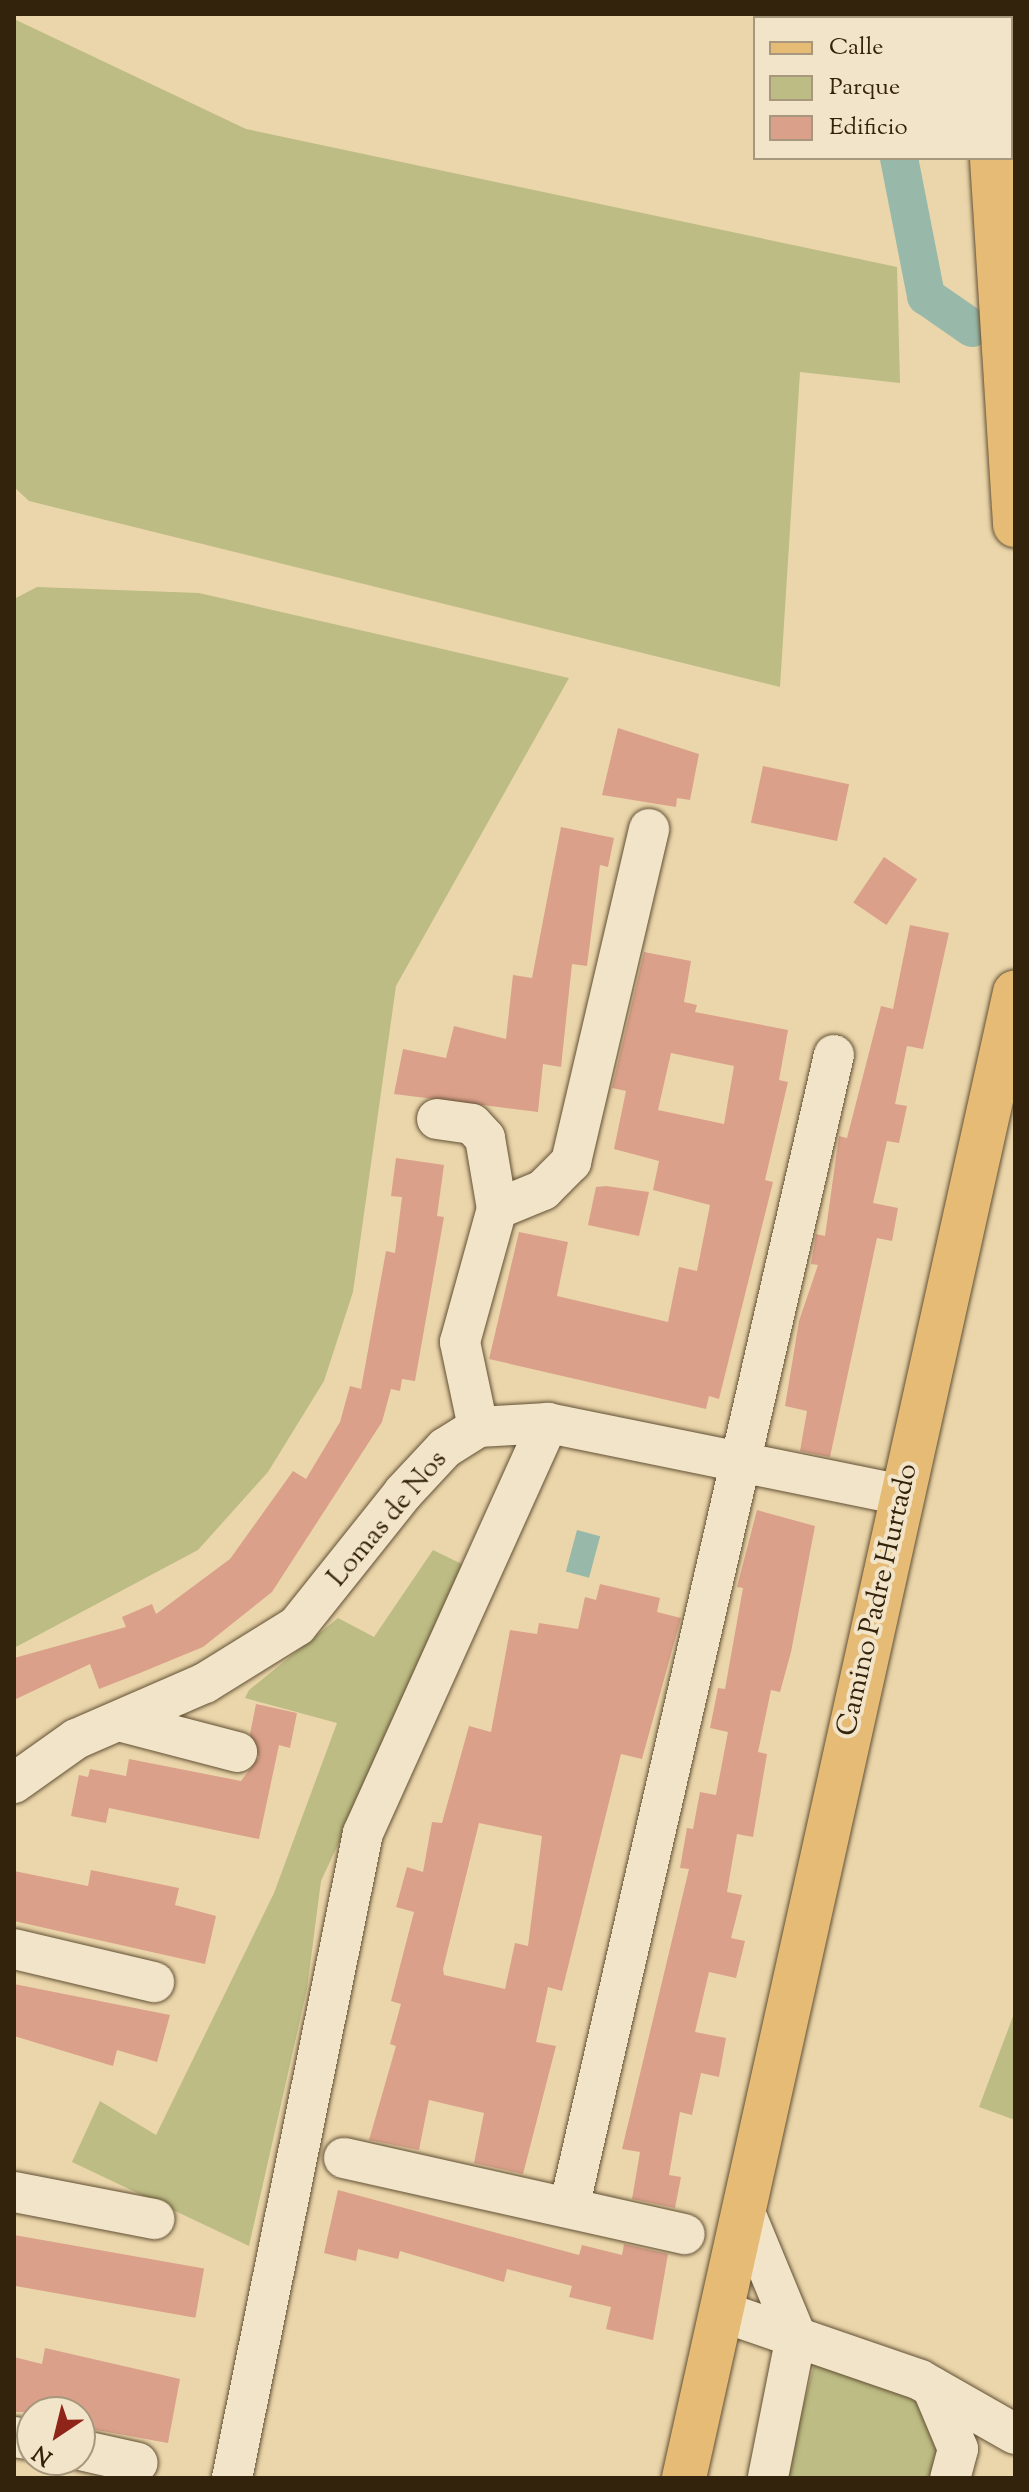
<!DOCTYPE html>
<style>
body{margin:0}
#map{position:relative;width:1029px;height:2492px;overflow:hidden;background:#ebd6ab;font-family:"Sorts Mill Goudy",serif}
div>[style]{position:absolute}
.green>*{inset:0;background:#bdbc84}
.water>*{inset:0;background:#98b9aa;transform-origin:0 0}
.canal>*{height:38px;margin:-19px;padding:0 19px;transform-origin:19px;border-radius:19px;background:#98b9aa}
.building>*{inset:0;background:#dba08a;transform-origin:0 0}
.roads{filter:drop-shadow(0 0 2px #625034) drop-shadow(0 0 2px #625034)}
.minor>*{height:40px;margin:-20px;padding:0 20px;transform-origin:20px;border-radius:20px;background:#f2e4c8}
.major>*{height:44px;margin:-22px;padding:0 22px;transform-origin:22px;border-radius:22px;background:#e6bb76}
span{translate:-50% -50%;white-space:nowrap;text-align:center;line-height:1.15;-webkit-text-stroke:8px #f2e4c8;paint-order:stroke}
.street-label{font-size:28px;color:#34230c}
.frame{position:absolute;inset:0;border:16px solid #34230c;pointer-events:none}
.legend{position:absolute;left:753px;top:16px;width:260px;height:144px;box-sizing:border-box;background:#f2e4c8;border:2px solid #a6977d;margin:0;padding:10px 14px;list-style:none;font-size:24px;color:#34230c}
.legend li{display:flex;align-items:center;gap:16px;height:40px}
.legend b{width:40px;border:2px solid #a6977d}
.north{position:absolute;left:16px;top:2396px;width:80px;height:80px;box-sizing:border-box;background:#f2e4c8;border:2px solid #a6977d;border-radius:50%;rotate:215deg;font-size:22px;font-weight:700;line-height:32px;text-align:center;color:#34230c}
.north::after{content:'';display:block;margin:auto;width:28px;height:36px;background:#8f2418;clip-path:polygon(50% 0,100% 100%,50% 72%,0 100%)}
</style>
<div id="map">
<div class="green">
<div style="clip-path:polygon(14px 19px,246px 129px,897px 267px,900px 383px,800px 372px,780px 687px,29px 501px,14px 487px)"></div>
<div style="clip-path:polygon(37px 587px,199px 593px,569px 678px,396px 986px,353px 1292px,324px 1381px,268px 1472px,198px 1550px,14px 1648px,14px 599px)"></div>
<div style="clip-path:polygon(433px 1550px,468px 1567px,321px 1881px,307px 1989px,249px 2246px,72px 2162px,100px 2101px,156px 2135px,274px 1893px,337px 1723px,245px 1698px,249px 1690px,338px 1618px,374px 1637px)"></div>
<div style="clip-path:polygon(1015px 2011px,1015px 2120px,979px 2107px)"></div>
<div style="clip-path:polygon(815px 2362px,922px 2402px,941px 2441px,934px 2478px,784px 2478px)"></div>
</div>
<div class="water">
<div style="left:577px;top:1530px;width:24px;height:43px;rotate:15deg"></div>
</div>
<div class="canal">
<div style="left:872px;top:14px;width:4px;rotate:90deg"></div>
<div style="left:899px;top:158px;width:141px;rotate:78.9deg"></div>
<div style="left:926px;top:296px;width:56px;rotate:34.8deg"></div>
</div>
<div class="building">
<div style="clip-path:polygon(618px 728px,699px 754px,690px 800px,677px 798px,676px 807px,602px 795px)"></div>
<div style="left:763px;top:766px;width:88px;height:58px;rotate:12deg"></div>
<div style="clip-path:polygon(561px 827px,614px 838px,608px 867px,600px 865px,587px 966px,572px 964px,561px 1067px,543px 1064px,538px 1112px,394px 1094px,403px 1049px,446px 1058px,454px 1026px,506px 1039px,513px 975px,532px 978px)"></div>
<div style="left:884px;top:857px;width:40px;height:55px;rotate:34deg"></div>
<div style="clip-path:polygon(910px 925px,949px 933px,923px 1049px,907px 1046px,895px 1104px,907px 1106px,899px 1143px,887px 1141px,873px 1203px,898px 1208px,892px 1241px,877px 1238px,830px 1457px,800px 1451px,807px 1411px,785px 1406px,799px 1321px,818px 1265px,811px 1264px,816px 1234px,825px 1236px,839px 1136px,847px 1138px,881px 1006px,893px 1009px)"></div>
<div style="clip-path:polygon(evenodd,644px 952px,691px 961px,684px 1002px,697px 1005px,695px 1012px,788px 1030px,779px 1080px,788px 1082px,765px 1180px,773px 1182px,719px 1399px,709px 1396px,706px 1409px,489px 1359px,519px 1232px,568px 1242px,557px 1296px,668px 1322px,679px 1267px,697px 1271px,710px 1205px,653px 1190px,659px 1161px,614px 1149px,626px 1091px,612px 1088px,644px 952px,671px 1053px,734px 1066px,724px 1124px,658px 1110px,671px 1053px)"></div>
<div style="clip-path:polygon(396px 1158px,444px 1165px,437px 1216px,444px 1217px,415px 1381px,402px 1379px,400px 1391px,391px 1389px,382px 1422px,272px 1592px,203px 1647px,135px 1675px,99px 1689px,90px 1664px,14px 1700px,14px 1658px,126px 1627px,122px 1617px,152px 1604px,156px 1614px,230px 1559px,293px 1471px,306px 1479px,340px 1422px,350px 1386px,361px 1389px,386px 1251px,395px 1253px,402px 1197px,391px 1196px)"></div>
<div style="clip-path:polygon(606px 1186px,649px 1192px,639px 1236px,588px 1225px,596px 1187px)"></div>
<div style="clip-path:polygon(757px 1510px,815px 1526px,791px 1652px,780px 1692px,771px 1690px,758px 1752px,767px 1754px,753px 1837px,737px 1834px,727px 1892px,742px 1895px,731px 1938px,745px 1941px,736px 1978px,709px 1972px,695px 2032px,726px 2038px,719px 2077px,701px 2073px,692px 2115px,680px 2112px,669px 2175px,681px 2177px,675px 2208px,632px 2199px,640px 2152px,622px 2149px,689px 1869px,680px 1868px,687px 1828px,693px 1829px,700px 1792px,716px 1795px,728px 1732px,710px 1728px,718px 1688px,725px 1689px,743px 1588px,737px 1587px)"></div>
<div style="clip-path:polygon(evenodd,600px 1584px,660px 1598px,657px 1612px,681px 1618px,642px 1759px,621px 1754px,562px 1991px,548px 1987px,536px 2042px,556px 2046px,523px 2174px,474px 2163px,484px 2113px,429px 2100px,419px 2150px,369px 2140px,396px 2046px,390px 2044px,401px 2004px,391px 2001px,414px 1912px,396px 1907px,407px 1867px,423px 1872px,432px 1822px,442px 1823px,469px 1726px,491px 1732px,510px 1630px,537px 1634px,539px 1623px,578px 1629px,585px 1597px,596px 1600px,600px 1584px,479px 1823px,542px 1836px,528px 1946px,515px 1943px,505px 1989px,444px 1975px,443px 1969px,479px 1823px)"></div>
<div style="clip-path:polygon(256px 1704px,297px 1713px,290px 1748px,279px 1745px,259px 1839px,109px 1808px,106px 1823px,71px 1816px,79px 1775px,88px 1777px,90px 1769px,126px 1776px,129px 1759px,241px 1781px,259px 1757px,250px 1734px)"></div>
<div style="clip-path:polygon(91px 1870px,179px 1888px,175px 1905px,216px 1916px,205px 1964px,14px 1921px,14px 1871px,88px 1886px)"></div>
<div style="clip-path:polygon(14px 1984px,170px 2015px,157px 2062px,117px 2050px,113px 2066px,14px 2036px)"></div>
<div style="clip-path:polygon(338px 2190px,579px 2255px,582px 2245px,622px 2255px,624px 2244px,668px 2254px,653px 2340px,606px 2329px,611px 2307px,569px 2297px,572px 2286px,507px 2269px,504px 2282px,400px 2251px,398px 2259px,358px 2249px,356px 2261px,324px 2253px)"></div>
<div style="left:14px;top:2235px;width:193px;height:50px;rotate:10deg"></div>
<div style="clip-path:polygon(45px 2348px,180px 2379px,168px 2443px,80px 2427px,83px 2412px,14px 2412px,14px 2357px,42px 2364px)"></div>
</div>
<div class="roads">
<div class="minor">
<div style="left:437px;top:1119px;width:35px;rotate:8deg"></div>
<div style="left:472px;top:1124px;width:19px;rotate:47deg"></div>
<div style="left:485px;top:1138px;width:72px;rotate:80.4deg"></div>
<div style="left:478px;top:1427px;width:87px;rotate:-102deg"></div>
<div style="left:460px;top:1342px;width:138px;rotate:-74.5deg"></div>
<div style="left:497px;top:1209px;width:50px;rotate:-22.4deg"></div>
<div style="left:543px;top:1190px;width:40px;rotate:-45deg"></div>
<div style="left:571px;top:1162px;width:342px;rotate:-76.8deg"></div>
<div style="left:122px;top:1722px;width:119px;rotate:14.6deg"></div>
<div style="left:14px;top:1783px;width:76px;rotate:-35.4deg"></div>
<div style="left:76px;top:1739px;width:141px;rotate:-23.5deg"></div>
<div style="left:205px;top:1683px;width:108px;rotate:-31.8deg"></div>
<div style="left:297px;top:1626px;width:170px;rotate:-51.4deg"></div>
<div style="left:403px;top:1493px;width:62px;rotate:-47deg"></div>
<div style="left:445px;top:1448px;width:39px;rotate:-32deg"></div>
<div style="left:478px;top:1427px;width:70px;rotate:-3.3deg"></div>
<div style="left:548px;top:1423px;width:361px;rotate:11.5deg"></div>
<div style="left:14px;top:1949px;width:144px;rotate:13.3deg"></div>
<div style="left:344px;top:2158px;width:349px;rotate:12.6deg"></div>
<div style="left:14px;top:2192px;width:143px;rotate:10.9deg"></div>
<div style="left:569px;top:2208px;width:1183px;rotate:-77.06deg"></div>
<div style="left:743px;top:2208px;width:139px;rotate:67.5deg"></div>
<div style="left:796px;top:2336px;width:145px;rotate:101.2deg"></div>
<div style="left:720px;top:2311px;width:212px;rotate:19deg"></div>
<div style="left:920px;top:2380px;width:109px;rotate:29.6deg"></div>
<div style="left:932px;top:2387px;width:67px;rotate:67.2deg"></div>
<div style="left:958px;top:2449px;width:30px;rotate:105deg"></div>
<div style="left:14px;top:2437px;width:18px;rotate:9deg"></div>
<div style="left:80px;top:2450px;width:59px;rotate:12.6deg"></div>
<div style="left:232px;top:2478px;width:658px;rotate:-78.52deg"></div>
<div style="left:363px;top:1833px;width:450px;rotate:-65.7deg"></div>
</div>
<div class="major">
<div style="left:983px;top:14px;width:4px;rotate:90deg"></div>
<div style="left:992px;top:158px;width:368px;rotate:86.4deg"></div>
<div style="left:684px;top:2478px;width:1522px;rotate:-77.44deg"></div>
</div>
</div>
<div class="street-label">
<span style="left:388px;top:1519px;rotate:-50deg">Lomas de Nos</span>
<span style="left:878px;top:1600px;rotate:-77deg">Camino Padre Hurtado</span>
</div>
<div class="frame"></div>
<ul class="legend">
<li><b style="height:10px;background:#e6bb76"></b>Calle</li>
<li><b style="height:22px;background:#bdbc84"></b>Parque</li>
<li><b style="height:22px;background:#dba08a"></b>Edificio</li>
</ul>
<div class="north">N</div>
</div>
